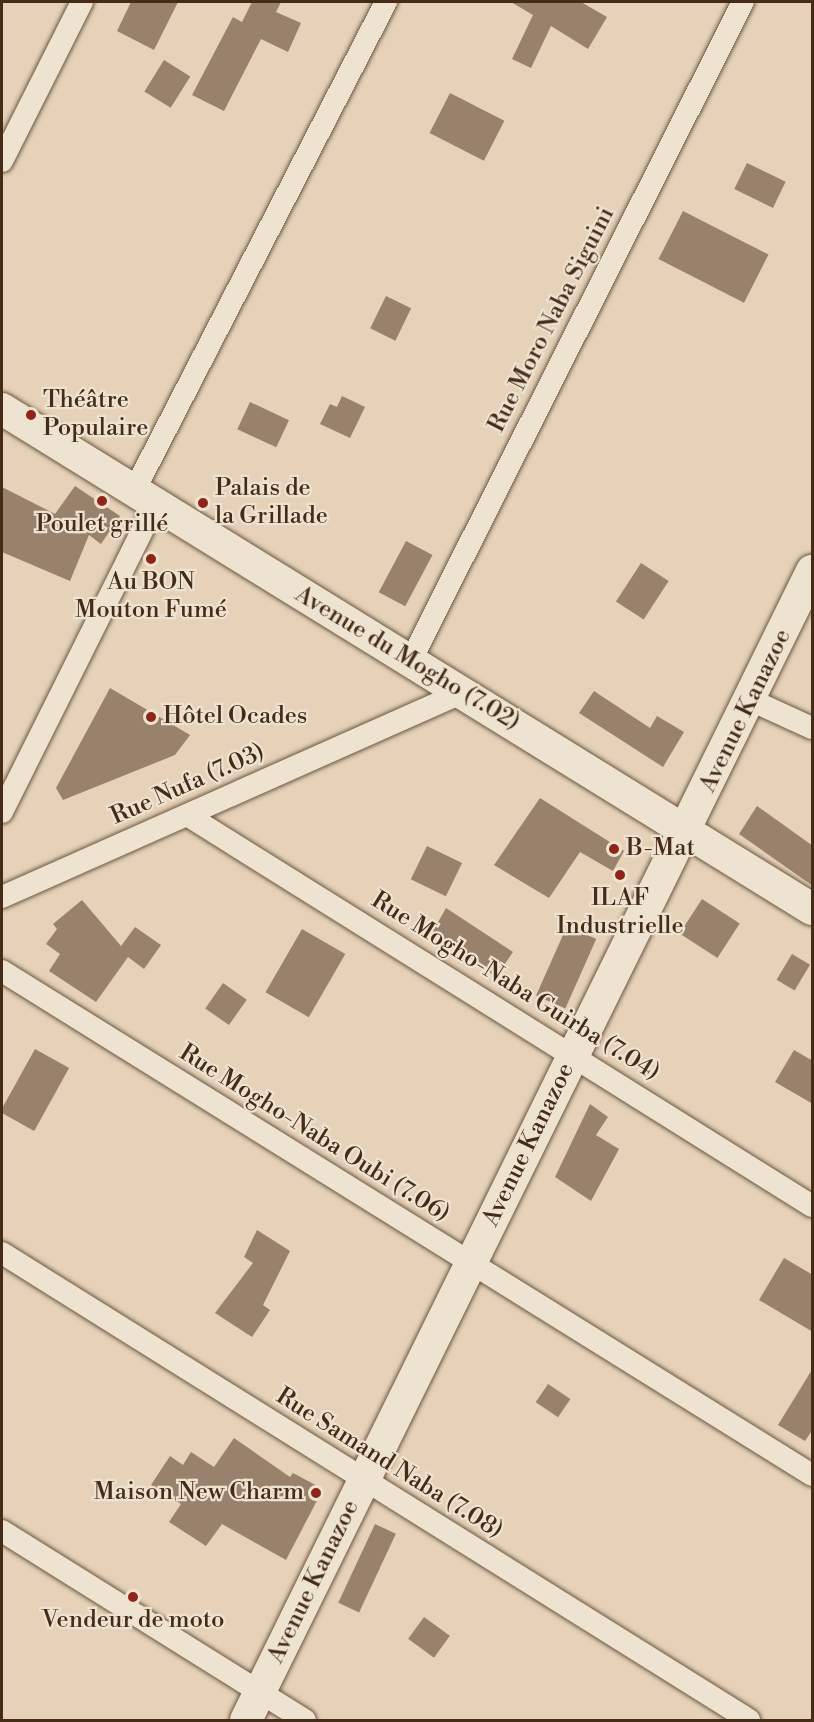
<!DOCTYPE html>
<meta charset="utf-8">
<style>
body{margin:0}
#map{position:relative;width:814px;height:1722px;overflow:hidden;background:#e5d2b8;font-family:"Libre Bodoni",serif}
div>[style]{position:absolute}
.building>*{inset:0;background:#98826b;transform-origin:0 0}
.roads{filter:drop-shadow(0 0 2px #6d5640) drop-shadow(0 0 2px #6d5640)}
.street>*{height:22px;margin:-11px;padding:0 11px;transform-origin:11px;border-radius:11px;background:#eee2d1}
.secondary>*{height:32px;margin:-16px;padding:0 16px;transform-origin:16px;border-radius:16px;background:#eee2d1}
.dots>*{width:16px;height:16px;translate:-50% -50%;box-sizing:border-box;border:3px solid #eee2d1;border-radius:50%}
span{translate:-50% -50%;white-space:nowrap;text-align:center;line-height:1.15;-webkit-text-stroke:4.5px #eee2d1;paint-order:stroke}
.street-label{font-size:24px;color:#452c18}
.poi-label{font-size:24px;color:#452c18}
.left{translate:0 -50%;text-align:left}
.right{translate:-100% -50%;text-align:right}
.frame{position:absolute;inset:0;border:3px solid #452c18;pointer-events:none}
</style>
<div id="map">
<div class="building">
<div style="clip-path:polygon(131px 2px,178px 2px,154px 50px,117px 31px)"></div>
<div style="clip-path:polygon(252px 2px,281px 2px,276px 12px,301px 23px,288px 52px,261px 39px,224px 111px,192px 95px,233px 17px,242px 22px)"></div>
<div style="clip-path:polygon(511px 2px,581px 2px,607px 17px,588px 49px,551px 26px,531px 68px,512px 59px,533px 15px)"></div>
<div style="left:164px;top:60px;width:31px;height:37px;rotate:32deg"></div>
<div style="left:450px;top:93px;width:61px;height:45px;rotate:27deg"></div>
<div style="left:747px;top:163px;width:43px;height:29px;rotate:26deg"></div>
<div style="left:683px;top:211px;width:96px;height:54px;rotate:27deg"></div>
<div style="left:386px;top:296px;width:28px;height:36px;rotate:26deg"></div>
<div style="clip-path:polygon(342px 396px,365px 407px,350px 438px,320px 424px,330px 404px,337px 407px)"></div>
<div style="left:250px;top:402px;width:43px;height:30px;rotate:25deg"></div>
<div style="clip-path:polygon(75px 486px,120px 516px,101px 544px,89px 535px,70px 581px,2px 552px,2px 487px,55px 514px)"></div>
<div style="left:406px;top:541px;width:30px;height:58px;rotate:28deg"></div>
<div style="left:641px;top:563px;width:33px;height:46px;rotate:33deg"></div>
<div style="clip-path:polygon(110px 688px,190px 735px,175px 755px,63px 800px,56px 788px)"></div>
<div style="clip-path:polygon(594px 691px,650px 728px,657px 716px,684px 732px,663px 767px,579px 713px)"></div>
<div style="clip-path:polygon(540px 798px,624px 851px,613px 871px,580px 852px,549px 898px,494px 865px)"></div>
<div style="clip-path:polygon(757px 806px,813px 846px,813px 886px,739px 834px)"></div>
<div style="left:427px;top:846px;width:39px;height:37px;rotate:26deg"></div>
<div style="left:702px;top:899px;width:45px;height:41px;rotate:33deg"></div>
<div style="clip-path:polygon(82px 900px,121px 946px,135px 927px,161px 945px,144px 969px,128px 957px,96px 1002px,49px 971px,60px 954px,46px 944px,57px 929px,53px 924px)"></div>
<div style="clip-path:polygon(446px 908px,513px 952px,496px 977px,433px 931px)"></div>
<div style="left:567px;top:926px;width:32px;height:76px;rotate:24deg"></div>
<div style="left:302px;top:929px;width:50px;height:73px;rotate:30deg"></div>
<div style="left:792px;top:954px;width:21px;height:30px;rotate:31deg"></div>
<div style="left:223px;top:983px;width:29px;height:31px;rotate:35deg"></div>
<div style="left:35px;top:1049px;width:39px;height:72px;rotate:29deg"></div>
<div style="clip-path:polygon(794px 1050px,813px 1061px,813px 1104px,775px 1082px)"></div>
<div style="clip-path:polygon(590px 1104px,608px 1117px,596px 1135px,619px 1149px,591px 1201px,555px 1177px)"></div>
<div style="clip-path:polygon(257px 1230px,290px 1251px,263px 1305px,270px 1310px,252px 1337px,215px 1313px,253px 1263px,244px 1257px)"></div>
<div style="clip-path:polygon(784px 1258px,813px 1275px,813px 1332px,759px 1300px)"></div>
<div style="clip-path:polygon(813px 1368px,813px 1429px,805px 1441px,778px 1425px)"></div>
<div style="left:548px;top:1384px;width:27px;height:22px;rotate:34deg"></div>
<div style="clip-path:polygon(234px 1438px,290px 1477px,293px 1473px,323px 1489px,286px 1560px,222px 1524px,206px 1546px,169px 1522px,181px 1504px,151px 1485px,170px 1456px,183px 1465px,191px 1452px,214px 1467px)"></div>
<div style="left:375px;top:1524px;width:23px;height:87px;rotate:25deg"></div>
<div style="left:424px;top:1617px;width:32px;height:27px;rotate:36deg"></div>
</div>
<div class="roads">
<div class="street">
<div style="left:2px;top:161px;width:178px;rotate:-63.3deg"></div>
<div style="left:134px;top:491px;width:550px;rotate:-62.74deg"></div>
<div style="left:410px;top:662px;width:739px;rotate:-63.23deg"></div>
<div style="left:753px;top:701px;width:65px;rotate:24.6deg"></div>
<div style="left:2px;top:812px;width:343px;rotate:-63.5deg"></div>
<div style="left:187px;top:815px;width:737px;rotate:32.03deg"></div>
<div style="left:2px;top:897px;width:502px;rotate:-23.96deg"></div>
<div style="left:2px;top:971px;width:954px;rotate:31.89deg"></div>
<div style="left:2px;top:1253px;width:881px;rotate:32.01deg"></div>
<div style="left:2px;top:1531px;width:357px;rotate:32deg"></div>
</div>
<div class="secondary">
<div style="left:2px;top:409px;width:952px;rotate:31.69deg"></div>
<div style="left:246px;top:1720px;width:1281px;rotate:-63.78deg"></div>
</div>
</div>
<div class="dots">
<div style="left:31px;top:415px;background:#8f2418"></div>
<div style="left:102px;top:501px;background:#8f2418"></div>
<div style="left:203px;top:503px;background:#8f2418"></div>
<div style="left:151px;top:559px;background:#8f2418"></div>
<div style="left:151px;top:717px;background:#8f2418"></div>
<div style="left:614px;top:849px;background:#8f2418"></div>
<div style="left:620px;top:875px;background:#8f2418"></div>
<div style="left:316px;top:1493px;background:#8f2418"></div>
<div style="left:133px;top:1597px;background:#8f2418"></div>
</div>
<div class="street-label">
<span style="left:552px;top:320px;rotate:-63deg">Rue Moro Naba Siguini</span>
<span style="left:407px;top:659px;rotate:31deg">Avenue du Mogho (7.02)</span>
<span style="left:746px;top:711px;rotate:-64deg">Avenue Kanazoe</span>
<span style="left:188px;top:785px;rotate:-24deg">Rue Nufa (7.03)</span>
<span style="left:515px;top:987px;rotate:32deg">Rue Mogho-Naba Guirba (7.04)</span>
<span style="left:314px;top:1134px;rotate:32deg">Rue Mogho-Naba Oubi (7.06)</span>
<span style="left:529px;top:1145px;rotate:-64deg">Avenue Kanazoe</span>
<span style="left:389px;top:1464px;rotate:32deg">Rue Samand Naba (7.08)</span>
<span style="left:314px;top:1582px;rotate:-64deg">Avenue Kanazoe</span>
</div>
<div class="poi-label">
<span class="left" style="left:43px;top:415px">Théâtre<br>Populaire</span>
<span class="left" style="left:215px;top:503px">Palais de<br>la Grillade</span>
<span style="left:102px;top:525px">Poulet grillé</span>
<span style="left:151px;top:597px">Au BON<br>Mouton Fumé</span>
<span class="left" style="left:163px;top:717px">Hôtel Ocades</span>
<span class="left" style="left:626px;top:849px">B-Mat</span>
<span style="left:620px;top:913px">ILAF<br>Industrielle</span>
<span class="right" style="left:304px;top:1493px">Maison New Charm</span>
<span style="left:133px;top:1621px">Vendeur de moto</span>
</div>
<div class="frame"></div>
</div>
